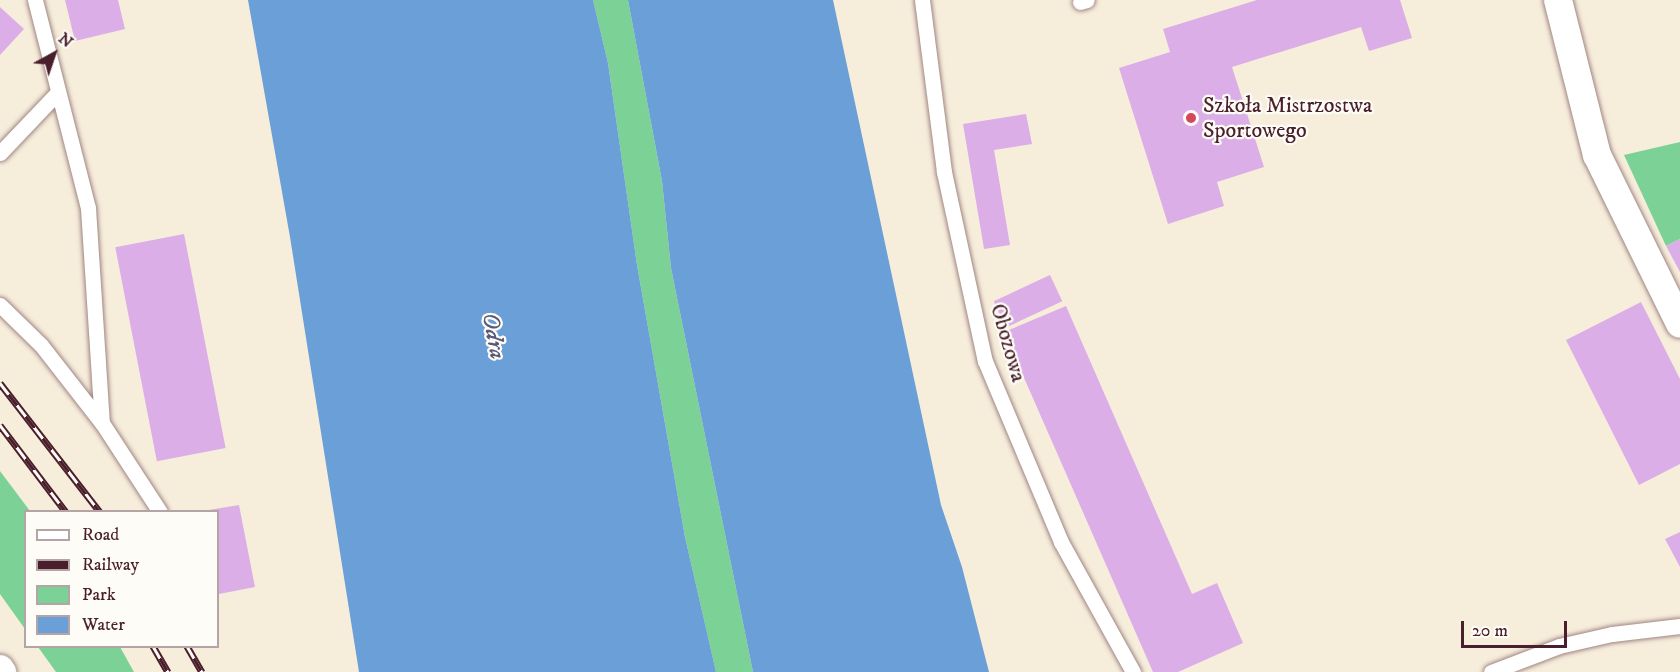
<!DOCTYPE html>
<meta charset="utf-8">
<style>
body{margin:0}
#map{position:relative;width:1680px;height:672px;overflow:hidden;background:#f7eddb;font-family:"IM FELL DW Pica",serif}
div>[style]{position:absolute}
.green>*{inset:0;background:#7cd296}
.water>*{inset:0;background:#6a9fd7}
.building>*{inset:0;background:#dbaee8;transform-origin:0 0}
.roads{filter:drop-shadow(0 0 2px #a08683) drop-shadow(0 0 2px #a08683)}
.service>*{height:15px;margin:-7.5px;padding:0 7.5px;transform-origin:7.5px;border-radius:7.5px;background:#fff}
.minor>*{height:28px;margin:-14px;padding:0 14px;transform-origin:14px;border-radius:14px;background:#fff}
.rail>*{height:7px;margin-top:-3.5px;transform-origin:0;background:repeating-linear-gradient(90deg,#fdfcf7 0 14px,#4a1f2b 0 28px);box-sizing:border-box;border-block:2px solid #4a1f2b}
.dots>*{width:16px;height:16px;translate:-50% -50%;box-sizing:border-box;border:3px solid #fdfcf7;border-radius:50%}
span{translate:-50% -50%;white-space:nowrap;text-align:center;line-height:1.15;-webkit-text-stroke:4.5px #fdfcf7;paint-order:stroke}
.poi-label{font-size:22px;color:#4a1f2b}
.left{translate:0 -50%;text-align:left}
.street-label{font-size:22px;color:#4a1f2b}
.water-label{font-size:24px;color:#585978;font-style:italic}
.legend{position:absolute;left:24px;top:510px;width:195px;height:138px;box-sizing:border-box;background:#fdfcf7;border:2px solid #b5a4a5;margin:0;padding:8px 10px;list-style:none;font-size:18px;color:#4a1f2b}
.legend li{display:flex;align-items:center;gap:12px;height:30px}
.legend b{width:30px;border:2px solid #b5a4a5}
.north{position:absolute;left:24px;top:24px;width:60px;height:60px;-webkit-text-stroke:4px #fdfcf7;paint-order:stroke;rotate:40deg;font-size:16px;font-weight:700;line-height:24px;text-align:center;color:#4a1f2b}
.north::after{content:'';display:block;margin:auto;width:21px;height:27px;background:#4a1f2b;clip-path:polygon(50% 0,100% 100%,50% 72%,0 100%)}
.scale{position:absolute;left:1461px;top:621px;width:106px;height:27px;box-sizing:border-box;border:3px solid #4a1f2b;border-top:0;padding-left:8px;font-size:18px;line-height:21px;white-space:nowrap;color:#4a1f2b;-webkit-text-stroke:4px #fdfcf7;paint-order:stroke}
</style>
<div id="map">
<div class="green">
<div style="clip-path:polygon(593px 0,628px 0,662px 181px,671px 268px,753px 672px,716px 672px,715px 668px,685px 537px,637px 265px,608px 63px)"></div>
<div style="clip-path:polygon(1680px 142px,1680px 239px,1666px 246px,1624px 155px)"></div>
<div style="clip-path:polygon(0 471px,30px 511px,26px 512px,25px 629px,0 594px)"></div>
<div style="clip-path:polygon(38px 647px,120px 647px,134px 672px,56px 672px)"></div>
</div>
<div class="water">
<div style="clip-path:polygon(248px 0,593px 0,608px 63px,637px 265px,685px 537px,716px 672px,359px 672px,290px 237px)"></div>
<div style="clip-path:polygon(628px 0,833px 0,941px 505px,962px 567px,989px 672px,753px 672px,671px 268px,662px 181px)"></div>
</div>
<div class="building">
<div style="clip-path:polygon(65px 0,118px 0,125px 29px,75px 41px)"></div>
<div style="clip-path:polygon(1257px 0,1400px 0,1412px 38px,1369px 51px,1361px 27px,1232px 67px,1264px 167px,1217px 182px,1224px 206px,1168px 224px,1119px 68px,1170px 52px,1163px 29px)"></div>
<div style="clip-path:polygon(0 7px,24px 29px,0 55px)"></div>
<div style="clip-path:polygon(1026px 114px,1032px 144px,994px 150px,1010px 245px,984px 249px,963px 124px)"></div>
<div style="left:184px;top:234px;width:218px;height:70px;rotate:79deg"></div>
<div style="clip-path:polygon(1680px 239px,1680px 272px,1666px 246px)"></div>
<div style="left:1050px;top:275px;width:29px;height:62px;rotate:65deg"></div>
<div style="clip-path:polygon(1641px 302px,1680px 379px,1680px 464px,1639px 485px,1566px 340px)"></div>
<div style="clip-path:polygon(1066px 306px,1192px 594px,1217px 583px,1243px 643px,1178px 672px,1153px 672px,1004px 332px)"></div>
<div style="clip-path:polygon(239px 505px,255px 587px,219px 594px,218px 512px,209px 510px)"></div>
<div style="clip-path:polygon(1680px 532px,1680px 567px,1665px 539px)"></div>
</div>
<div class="roads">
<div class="service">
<div style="left:35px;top:0;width:215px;rotate:75.7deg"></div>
<div style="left:88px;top:208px;width:215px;rotate:86.3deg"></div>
<div style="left:922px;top:0;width:173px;rotate:82.7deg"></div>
<div style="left:944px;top:172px;width:193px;rotate:77.8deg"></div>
<div style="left:985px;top:361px;width:196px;rotate:67.2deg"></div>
<div style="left:1061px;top:542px;width:149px;rotate:61deg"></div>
<div style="left:1080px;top:2px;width:7px;rotate:-16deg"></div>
<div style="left:0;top:153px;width:84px;rotate:-46.4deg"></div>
<div style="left:0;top:305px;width:57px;rotate:44.3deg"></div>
<div style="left:41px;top:345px;width:99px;rotate:52deg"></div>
<div style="left:102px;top:423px;width:106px;rotate:56.9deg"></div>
<div style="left:1491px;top:672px;width:73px;rotate:-20.9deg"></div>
<div style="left:1559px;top:646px;width:54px;rotate:-12.8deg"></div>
<div style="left:1612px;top:634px;width:68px;rotate:-6.7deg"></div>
</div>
<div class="minor">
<div style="left:1558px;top:0;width:160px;rotate:75.9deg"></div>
<div style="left:1597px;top:155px;width:188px;rotate:63.8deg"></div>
<div style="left:0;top:669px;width:4px;rotate:56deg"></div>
</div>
</div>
<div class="rail">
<div style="left:0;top:383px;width:163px;rotate:52.2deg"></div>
<div style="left:0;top:425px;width:109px;rotate:52.8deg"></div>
<div style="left:153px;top:646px;width:30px;rotate:60deg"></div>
<div style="left:187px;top:646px;width:30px;rotate:60deg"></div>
</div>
<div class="dots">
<div style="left:1191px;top:118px;background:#d1495b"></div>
</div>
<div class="poi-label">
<span class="left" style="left:1203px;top:118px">Szkoła Mistrzostwa<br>Sportowego</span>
</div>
<div class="street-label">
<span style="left:1008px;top:343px;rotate:74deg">Obozowa</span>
</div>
<div class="water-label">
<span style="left:493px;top:336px;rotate:80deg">Odra</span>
</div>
<ul class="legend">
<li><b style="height:8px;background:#fff"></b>Road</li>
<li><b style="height:8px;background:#4a1f2b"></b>Railway</li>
<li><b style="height:16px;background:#7cd296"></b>Park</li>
<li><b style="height:16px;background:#6a9fd7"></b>Water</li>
</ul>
<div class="north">N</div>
<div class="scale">20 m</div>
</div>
